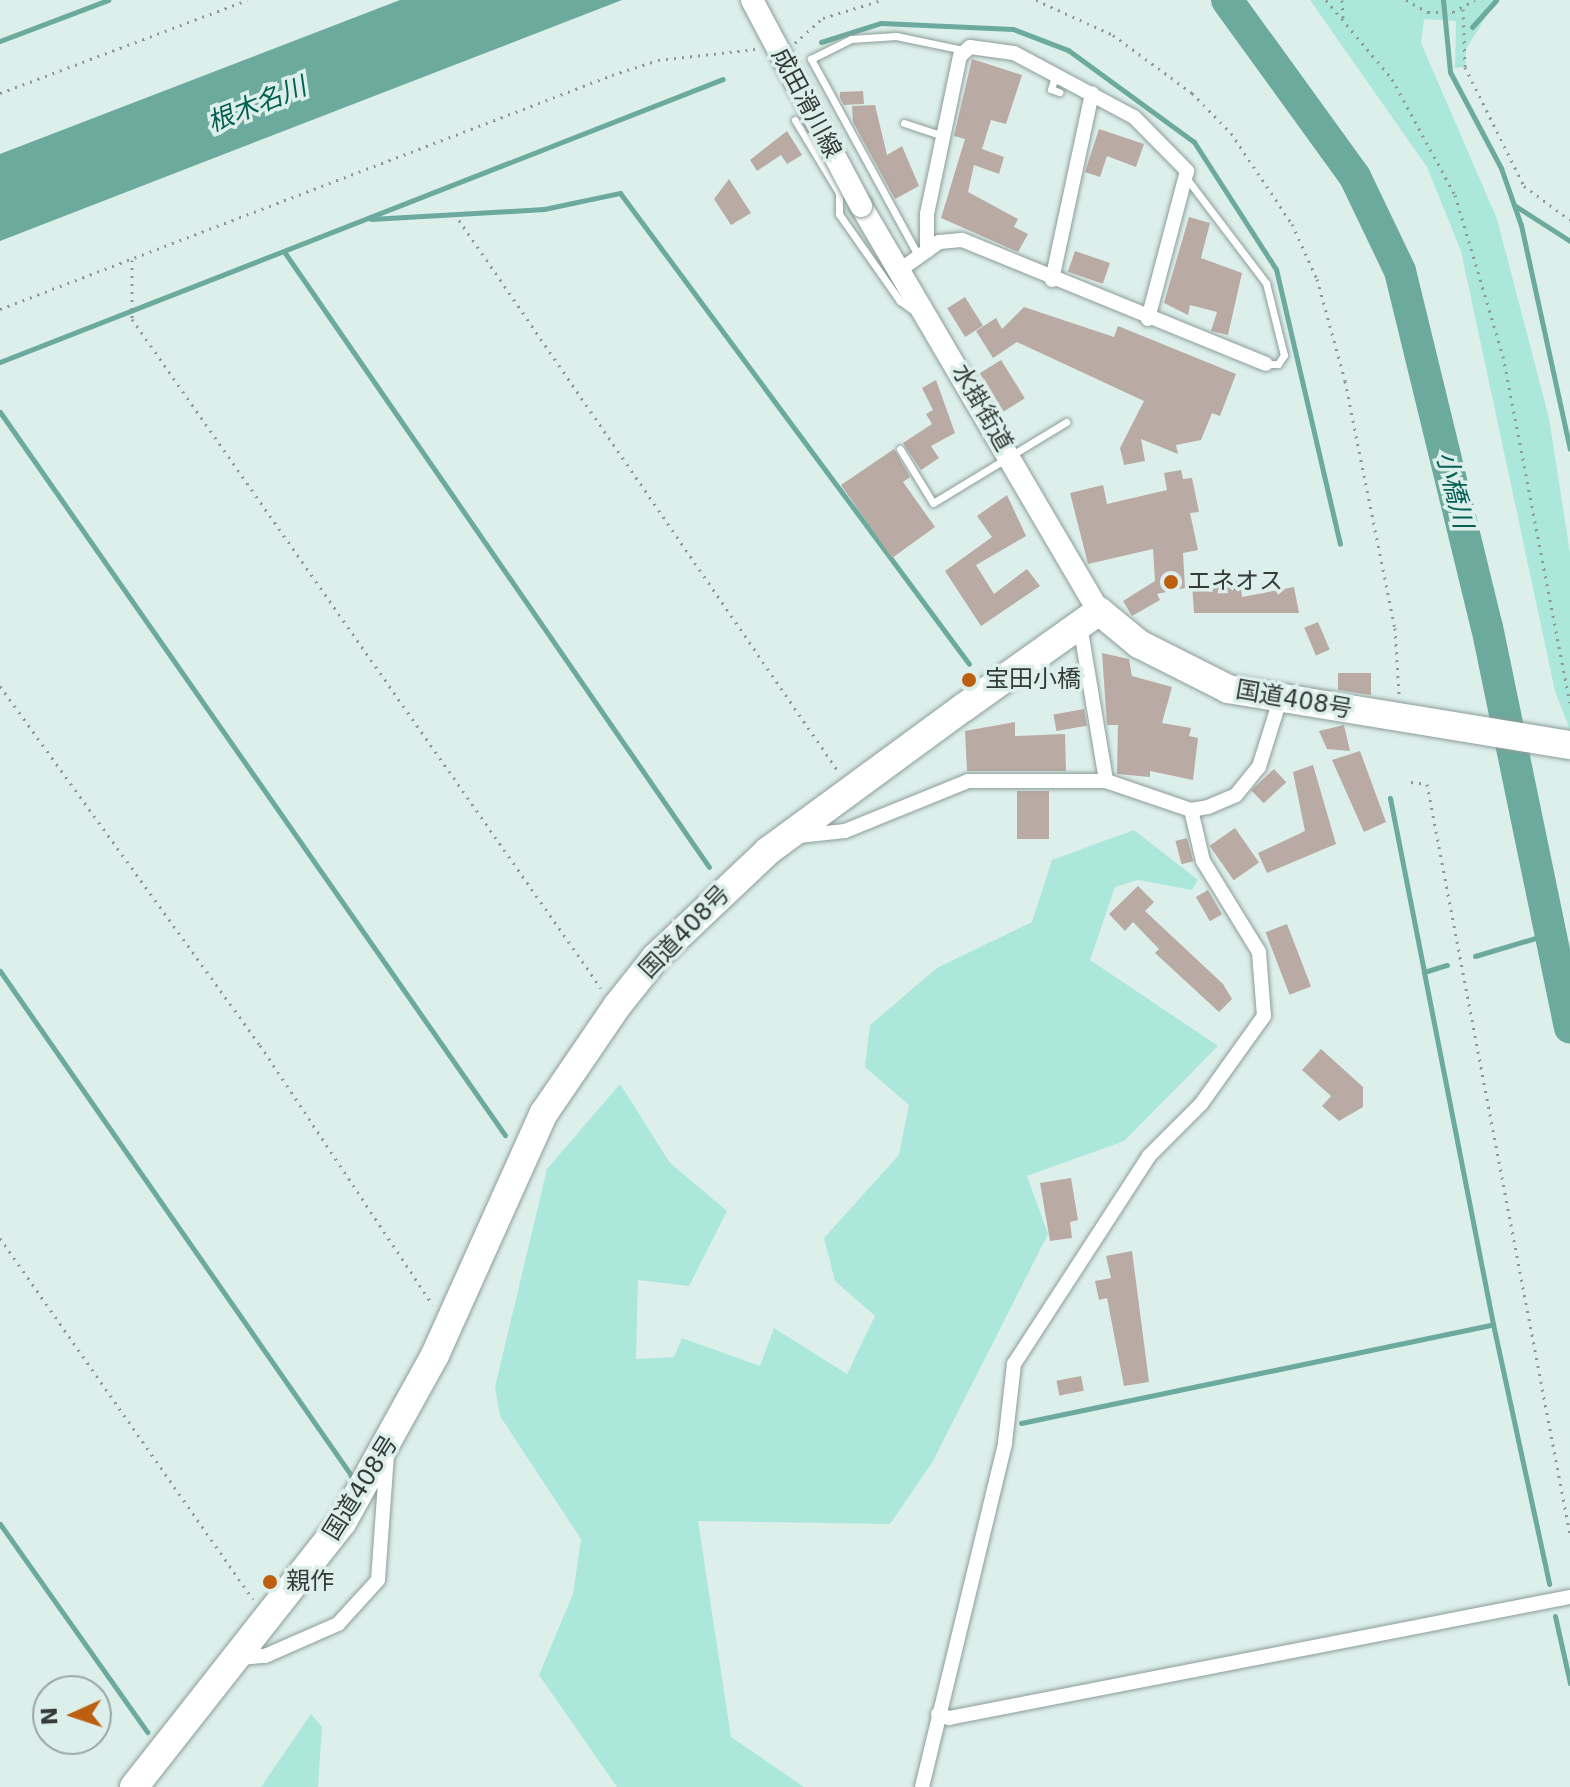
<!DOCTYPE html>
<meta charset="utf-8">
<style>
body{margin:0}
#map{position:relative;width:1570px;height:1787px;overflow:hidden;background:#ddefeb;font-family:"DejaVu Sans","Noto Sans JP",sans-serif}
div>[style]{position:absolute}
.green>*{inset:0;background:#abe7da}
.water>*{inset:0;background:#6baa9d}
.stream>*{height:5px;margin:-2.5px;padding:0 2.5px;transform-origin:2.5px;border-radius:2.5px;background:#6baa9d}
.river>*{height:32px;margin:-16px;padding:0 16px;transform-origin:16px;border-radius:16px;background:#6baa9d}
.building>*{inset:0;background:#b9aba3;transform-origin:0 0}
.path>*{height:3px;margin-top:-1.5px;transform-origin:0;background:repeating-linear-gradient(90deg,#8c9996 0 2px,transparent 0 8px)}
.roads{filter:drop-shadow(0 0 2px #8c9d99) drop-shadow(0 0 2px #8c9d99)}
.lane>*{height:7px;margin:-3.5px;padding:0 3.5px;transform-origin:3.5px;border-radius:3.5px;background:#fff}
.street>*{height:14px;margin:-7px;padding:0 7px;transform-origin:7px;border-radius:7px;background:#fff}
.secondary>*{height:22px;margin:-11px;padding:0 11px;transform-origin:11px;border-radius:11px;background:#fff}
.highway>*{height:28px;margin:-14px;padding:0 14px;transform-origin:14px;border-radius:14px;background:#fff}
.bridges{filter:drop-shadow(0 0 2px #8c9d99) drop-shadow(0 0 2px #8c9d99)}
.secondary-bridge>*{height:22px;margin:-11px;padding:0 11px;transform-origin:11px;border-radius:11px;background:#fff}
.dots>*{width:22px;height:22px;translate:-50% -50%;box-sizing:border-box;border:4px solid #ddefeb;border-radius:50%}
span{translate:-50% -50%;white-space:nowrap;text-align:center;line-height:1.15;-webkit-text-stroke:7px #ddefeb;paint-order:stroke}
.street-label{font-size:24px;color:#343b39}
.poi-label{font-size:24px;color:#343b39}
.left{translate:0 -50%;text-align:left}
.water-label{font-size:26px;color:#045f53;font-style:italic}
.north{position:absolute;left:32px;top:1675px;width:80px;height:80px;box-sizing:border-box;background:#ddefeb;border:2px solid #99a7a4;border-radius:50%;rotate:267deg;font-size:22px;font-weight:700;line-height:32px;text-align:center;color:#343b39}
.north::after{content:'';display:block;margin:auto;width:28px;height:36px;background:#bc5f10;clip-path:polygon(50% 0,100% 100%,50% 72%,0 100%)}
</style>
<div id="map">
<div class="green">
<div style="clip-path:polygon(1310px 0,1496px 0,1466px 49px,1465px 67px,1455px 68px,1456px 21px,1424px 19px,1421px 43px,1497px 219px,1549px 418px,1570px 553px,1570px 730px,1555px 691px,1461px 251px,1427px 167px)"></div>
<div style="clip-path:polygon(1134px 830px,1198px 880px,1192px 890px,1138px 880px,1115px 887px,1090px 960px,1218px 1046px,1124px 1141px,1027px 1176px,1048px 1234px,933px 1461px,890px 1524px,698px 1521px,731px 1737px,804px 1787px,617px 1787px,539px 1675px,573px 1594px,581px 1539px,500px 1416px,495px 1387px,547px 1169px,620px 1084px,670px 1163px,727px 1211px,689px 1286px,638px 1280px,636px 1359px,674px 1357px,682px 1338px,760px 1366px,774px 1328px,847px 1374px,875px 1316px,835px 1281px,824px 1238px,899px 1155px,909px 1105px,865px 1067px,870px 1025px,937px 968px,1032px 922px,1052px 860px)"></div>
<div style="clip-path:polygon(311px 1714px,322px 1727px,318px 1787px,261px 1787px)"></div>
</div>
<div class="water">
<div style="clip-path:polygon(400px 0,622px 0,0 241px,0 154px)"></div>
</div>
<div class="stream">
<div style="left:1443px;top:0;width:72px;rotate:84.4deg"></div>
<div style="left:1450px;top:72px;width:109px;rotate:62deg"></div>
<div style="left:1501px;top:168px;width:60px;rotate:70.7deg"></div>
<div style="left:1521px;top:225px;width:229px;rotate:77.7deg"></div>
<div style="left:1472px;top:27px;width:36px;rotate:-48deg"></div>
<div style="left:0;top:41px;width:116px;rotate:-20.8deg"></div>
<div style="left:821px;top:42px;width:63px;rotate:-17.6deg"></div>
<div style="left:881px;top:23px;width:132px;rotate:2.6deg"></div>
<div style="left:1013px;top:29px;width:59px;rotate:20.9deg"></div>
<div style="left:1068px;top:50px;width:156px;rotate:36.1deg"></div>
<div style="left:1194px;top:142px;width:151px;rotate:57.2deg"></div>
<div style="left:1276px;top:269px;width:282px;rotate:76.9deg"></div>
<div style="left:1514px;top:205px;width:67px;rotate:32.7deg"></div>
<div style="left:371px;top:219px;width:173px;rotate:-3.3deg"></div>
<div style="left:544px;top:209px;width:78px;rotate:-11.9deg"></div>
<div style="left:620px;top:193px;width:586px;rotate:53.46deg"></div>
<div style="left:285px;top:253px;width:746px;rotate:55.37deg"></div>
<div style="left:0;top:362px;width:776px;rotate:-21.38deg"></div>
<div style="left:0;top:412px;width:882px;rotate:55.07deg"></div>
<div style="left:1390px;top:798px;width:177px;rotate:78.9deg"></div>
<div style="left:1475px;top:956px;width:80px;rotate:-16.6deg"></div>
<div style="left:0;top:971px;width:614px;rotate:55.15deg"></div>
<div style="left:1493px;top:1324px;width:266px;rotate:77.8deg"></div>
<div style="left:1021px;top:1423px;width:482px;rotate:-11.8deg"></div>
<div style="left:1493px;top:1324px;width:359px;rotate:-101.1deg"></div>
<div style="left:1424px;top:972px;width:24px;rotate:-17deg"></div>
<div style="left:0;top:1524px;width:255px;rotate:54.7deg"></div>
<div style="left:1555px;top:1616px;width:69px;rotate:77.4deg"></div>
</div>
<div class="river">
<div style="left:1227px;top:0;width:218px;rotate:54.1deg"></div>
<div style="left:1355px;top:177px;width:104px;rotate:64.4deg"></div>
<div style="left:1400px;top:271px;width:366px;rotate:76.3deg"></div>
<div style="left:1487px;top:627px;width:409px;rotate:78.3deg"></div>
</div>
<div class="building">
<div style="clip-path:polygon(972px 59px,1022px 75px,1006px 124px,991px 120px,982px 149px,1004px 157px,999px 174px,974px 165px,968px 192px,1018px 219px,1014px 227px,1028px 234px,1018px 252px,941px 218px,965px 139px,954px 136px)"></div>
<div style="clip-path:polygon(863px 91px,864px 104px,844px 105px,840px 98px,840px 92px)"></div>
<div style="clip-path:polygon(875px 105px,887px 155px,902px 146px,919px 186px,895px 199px,853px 122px,852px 106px)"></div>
<div style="clip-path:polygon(1099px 129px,1144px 144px,1136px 167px,1107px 156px,1100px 177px,1085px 172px)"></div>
<div style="clip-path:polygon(787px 131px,802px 155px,787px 164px,781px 155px,757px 171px,750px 160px)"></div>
<div style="clip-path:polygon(729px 179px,751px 213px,731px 225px,714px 199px)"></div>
<div style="clip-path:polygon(1189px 217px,1210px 223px,1201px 258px,1242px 273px,1228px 335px,1211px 331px,1217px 312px,1190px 305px,1188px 315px,1164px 303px)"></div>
<div style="left:1075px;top:251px;width:37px;height:22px;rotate:19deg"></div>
<div style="left:965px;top:297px;width:34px;height:21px;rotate:58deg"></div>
<div style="clip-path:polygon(1024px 307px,1114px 337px,1118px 326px,1236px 374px,1220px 416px,1212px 413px,1201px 440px,1176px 445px,1178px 454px,1141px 439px,1145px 461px,1124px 465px,1120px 448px,1144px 401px,1017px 342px,993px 358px,976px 331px,996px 318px,1002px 329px)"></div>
<div style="left:1001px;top:360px;width:45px;height:25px;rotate:58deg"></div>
<div style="clip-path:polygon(936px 380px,955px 433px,931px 446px,939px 458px,921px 470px,903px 443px,932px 424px,926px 414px,933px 410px,922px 388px)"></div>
<div style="clip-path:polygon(894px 449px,910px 477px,903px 482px,935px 527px,892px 558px,841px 485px)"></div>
<div style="clip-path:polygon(1181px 470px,1183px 479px,1192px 478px,1199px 512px,1190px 513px,1198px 550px,1183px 553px,1185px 588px,1157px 594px,1160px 600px,1132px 616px,1123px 601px,1155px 581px,1153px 549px,1088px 564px,1070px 493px,1103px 485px,1107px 504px,1167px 490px,1164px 473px)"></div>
<div style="clip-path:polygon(1007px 495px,1026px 536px,976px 565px,994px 594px,1027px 569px,1040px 586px,981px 626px,945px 571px,992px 537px,977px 516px)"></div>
<div style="clip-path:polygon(1241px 581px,1242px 597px,1294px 587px,1299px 613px,1194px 613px,1192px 584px)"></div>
<div style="left:1318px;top:622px;width:30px;height:15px;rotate:67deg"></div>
<div style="clip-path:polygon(1102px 653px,1129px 659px,1132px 676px,1172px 687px,1162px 723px,1191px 728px,1189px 736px,1198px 738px,1193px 780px,1150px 771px,1150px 777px,1117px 774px,1118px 725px,1107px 725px)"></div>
<div style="clip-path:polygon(1338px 673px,1371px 673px,1371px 695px,1338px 690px)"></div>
<div style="left:1084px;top:709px;width:17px;height:31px;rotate:80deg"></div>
<div style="clip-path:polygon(1015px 722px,1015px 736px,1065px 734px,1066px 771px,967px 771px,965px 731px)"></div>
<div style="clip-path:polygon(1344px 725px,1350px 751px,1327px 749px,1319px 731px)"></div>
<div style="clip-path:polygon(1360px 751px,1386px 822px,1364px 832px,1332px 760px)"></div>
<div style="clip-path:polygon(1313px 765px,1336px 844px,1267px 873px,1258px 853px,1305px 831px,1293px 772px)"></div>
<div style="left:1274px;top:769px;width:18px;height:31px;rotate:47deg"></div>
<div style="left:1017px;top:791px;width:32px;height:48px"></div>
<div style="left:1235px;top:828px;width:42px;height:31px;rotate:55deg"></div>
<div style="left:1187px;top:838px;width:24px;height:12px;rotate:75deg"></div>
<div style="clip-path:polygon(1138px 886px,1154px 902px,1145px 911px,1223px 984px,1232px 999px,1219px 1012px,1155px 953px,1159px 949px,1133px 922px,1125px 931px,1109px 914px)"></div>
<div style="left:1208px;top:890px;width:28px;height:14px;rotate:60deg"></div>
<div style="left:1287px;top:924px;width:67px;height:23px;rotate:69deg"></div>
<div style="clip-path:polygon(1321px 1049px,1363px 1087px,1363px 1107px,1339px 1121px,1322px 1106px,1331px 1096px,1302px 1070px)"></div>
<div style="clip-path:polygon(1071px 1178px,1078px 1220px,1070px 1222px,1072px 1238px,1050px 1241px,1040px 1183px)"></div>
<div style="clip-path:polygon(1132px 1251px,1149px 1382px,1124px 1386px,1107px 1298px,1099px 1300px,1095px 1281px,1111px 1278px,1106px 1256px)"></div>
<div style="left:1081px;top:1376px;width:15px;height:25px;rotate:79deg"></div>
</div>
<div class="path">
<div style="left:1036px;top:0;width:85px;rotate:24.4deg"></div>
<div style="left:1113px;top:35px;width:98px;rotate:36.3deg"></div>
<div style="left:1192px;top:93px;width:56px;rotate:45.7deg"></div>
<div style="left:1231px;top:133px;width:110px;rotate:56.2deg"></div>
<div style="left:1292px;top:224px;width:60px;rotate:65.6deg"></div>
<div style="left:1317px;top:279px;width:106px;rotate:74.6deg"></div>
<div style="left:1345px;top:381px;width:252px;rotate:78.6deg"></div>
<div style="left:1395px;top:628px;width:66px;rotate:86.5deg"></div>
<div style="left:1326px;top:0;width:103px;rotate:50.1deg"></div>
<div style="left:1392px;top:79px;width:132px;rotate:61.5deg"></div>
<div style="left:1455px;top:195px;width:168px;rotate:73.4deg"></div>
<div style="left:1503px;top:356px;width:353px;rotate:79.1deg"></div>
<div style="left:1342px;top:0;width:19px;rotate:87deg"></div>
<div style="left:1406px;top:0;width:25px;rotate:29deg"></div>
<div style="left:1428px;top:12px;width:25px"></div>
<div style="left:1453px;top:12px;width:25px;rotate:-29deg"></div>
<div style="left:1463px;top:9px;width:58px;rotate:88deg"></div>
<div style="left:1465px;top:67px;width:133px;rotate:63.6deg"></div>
<div style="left:1524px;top:186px;width:57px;rotate:36.5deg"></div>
<div style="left:795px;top:43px;width:38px;rotate:-42deg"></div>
<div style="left:823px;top:18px;width:62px;rotate:-17deg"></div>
<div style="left:0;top:93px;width:264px;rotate:-20.6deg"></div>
<div style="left:459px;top:220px;width:669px;rotate:55.48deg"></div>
<div style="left:132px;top:260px;width:59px;rotate:90deg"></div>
<div style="left:132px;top:319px;width:817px;rotate:54.97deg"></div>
<div style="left:0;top:309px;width:655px;rotate:-20.92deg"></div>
<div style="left:612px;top:75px;width:48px;rotate:-18.1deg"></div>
<div style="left:658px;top:60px;width:99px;rotate:-6.4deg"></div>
<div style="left:0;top:686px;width:443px;rotate:54.1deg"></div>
<div style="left:260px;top:1045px;width:312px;rotate:56.4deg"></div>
<div style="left:1411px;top:782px;width:16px;rotate:7deg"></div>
<div style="left:1427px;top:784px;width:764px;rotate:79.21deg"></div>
<div style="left:0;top:1238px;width:441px;rotate:55deg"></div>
</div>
<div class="roads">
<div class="lane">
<div style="left:1056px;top:73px;width:17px;rotate:107deg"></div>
<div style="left:1051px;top:89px;width:9px;rotate:21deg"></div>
<div style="left:795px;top:120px;width:85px;rotate:58.9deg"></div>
<div style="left:839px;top:193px;width:21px;rotate:90deg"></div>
<div style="left:839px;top:214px;width:106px;rotate:55deg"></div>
<div style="left:900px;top:301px;width:22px;rotate:36deg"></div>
<div style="left:904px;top:123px;width:41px;rotate:18.4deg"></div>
<div style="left:1187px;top:179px;width:131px;rotate:52.8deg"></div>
<div style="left:1266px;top:283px;width:74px;rotate:76deg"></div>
<div style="left:1284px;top:355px;width:11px;rotate:124deg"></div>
<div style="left:1278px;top:364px;width:12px;rotate:180deg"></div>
<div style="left:919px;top:257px;width:226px;rotate:-118.6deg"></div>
<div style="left:811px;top:59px;width:45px;rotate:-26.6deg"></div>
<div style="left:851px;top:39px;width:45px;rotate:-3.8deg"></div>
<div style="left:896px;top:36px;width:68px;rotate:11.8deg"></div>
<div style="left:900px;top:449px;width:63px;rotate:58.6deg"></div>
<div style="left:933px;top:503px;width:156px;rotate:-31.3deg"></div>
</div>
<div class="street">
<div style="left:927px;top:251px;width:37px;rotate:-90deg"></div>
<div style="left:927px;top:214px;width:161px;rotate:-78.2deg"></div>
<div style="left:960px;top:56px;width:13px;rotate:-42deg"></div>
<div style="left:970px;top:47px;width:44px;rotate:7.8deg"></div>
<div style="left:1014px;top:53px;width:136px;rotate:28.1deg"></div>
<div style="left:1134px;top:117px;width:76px;rotate:45.5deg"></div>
<div style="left:1187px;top:171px;width:153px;rotate:104.8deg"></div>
<div style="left:900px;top:270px;width:48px;rotate:-35.7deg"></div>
<div style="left:939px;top:242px;width:23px;rotate:-5deg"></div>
<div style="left:962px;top:240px;width:328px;rotate:22.2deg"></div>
<div style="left:1052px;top:280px;width:191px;rotate:-77.9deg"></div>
<div style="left:1080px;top:625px;width:158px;rotate:80.5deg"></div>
<div style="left:798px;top:836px;width:47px;rotate:-6.1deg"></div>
<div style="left:845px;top:831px;width:133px;rotate:-22.1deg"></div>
<div style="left:968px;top:781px;width:138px"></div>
<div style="left:1106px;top:781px;width:90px;rotate:18.8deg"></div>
<div style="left:1191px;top:810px;width:17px;rotate:-10deg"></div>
<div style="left:1208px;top:807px;width:30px;rotate:-23deg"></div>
<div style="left:1236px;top:795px;width:36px;rotate:-51deg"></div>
<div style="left:1259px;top:767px;width:70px;rotate:-72.6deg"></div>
<div style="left:240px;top:1658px;width:25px;rotate:-5deg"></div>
<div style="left:265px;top:1656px;width:80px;rotate:-23.7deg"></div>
<div style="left:338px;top:1624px;width:59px;rotate:-47.7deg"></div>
<div style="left:378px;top:1580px;width:127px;rotate:-85.9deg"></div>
<div style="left:938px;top:1714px;width:12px;rotate:20deg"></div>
<div style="left:949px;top:1718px;width:633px;rotate:-11.03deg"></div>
<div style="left:922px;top:1787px;width:354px;rotate:-76.4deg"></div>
<div style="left:1005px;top:1443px;width:80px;rotate:-83.5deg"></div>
<div style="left:1014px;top:1364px;width:248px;rotate:-57deg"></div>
<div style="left:1149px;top:1156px;width:74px;rotate:-45deg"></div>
<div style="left:1201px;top:1104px;width:108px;rotate:-54.4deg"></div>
<div style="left:1264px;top:1016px;width:64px;rotate:-94.5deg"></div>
<div style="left:1259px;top:952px;width:107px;rotate:-121.6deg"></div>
<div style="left:1203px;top:861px;width:52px;rotate:-103.2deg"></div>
</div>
<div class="secondary">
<div style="left:861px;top:206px;width:470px;rotate:59.6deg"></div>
</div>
<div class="highway">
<div style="left:134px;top:1787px;width:336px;rotate:-51.8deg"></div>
<div style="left:342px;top:1523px;width:192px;rotate:-61deg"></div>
<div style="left:435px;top:1355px;width:265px;rotate:-65.8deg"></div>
<div style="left:544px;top:1113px;width:130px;rotate:-55.7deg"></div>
<div style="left:617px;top:1006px;width:63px;rotate:-51.5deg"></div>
<div style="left:656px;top:957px;width:154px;rotate:-43.4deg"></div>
<div style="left:768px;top:851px;width:242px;rotate:-36.3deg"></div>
<div style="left:963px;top:708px;width:167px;rotate:-35.5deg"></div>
<div style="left:1099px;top:611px;width:52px;rotate:39.5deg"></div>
<div style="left:1139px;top:644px;width:100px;rotate:26.8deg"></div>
<div style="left:1228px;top:689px;width:347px;rotate:9.3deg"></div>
</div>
</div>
<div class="bridges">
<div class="secondary-bridge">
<div style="left:752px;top:0;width:233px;rotate:62.1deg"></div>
</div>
</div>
<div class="dots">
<div style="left:1171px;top:582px;background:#bc5f10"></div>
<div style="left:969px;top:680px;background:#bc5f10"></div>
<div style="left:270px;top:1582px;background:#bc5f10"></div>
</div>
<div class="street-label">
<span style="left:806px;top:103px;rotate:62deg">成田滑川線</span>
<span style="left:982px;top:408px;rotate:60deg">水掛街道</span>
<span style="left:1294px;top:700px;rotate:10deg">国道408号</span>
<span style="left:685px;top:932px;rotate:-46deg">国道408号</span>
<span style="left:361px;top:1488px;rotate:-58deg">国道408号</span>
</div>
<div class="poi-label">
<span class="left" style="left:1187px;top:582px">エネオス</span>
<span class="left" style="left:985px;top:680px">宝田小橋</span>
<span class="left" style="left:286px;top:1582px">親作</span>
</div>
<div class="water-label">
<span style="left:257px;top:105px;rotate:-22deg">根木名川</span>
<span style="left:1454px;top:490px;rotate:76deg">小橋川</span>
</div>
<div class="north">N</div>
</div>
